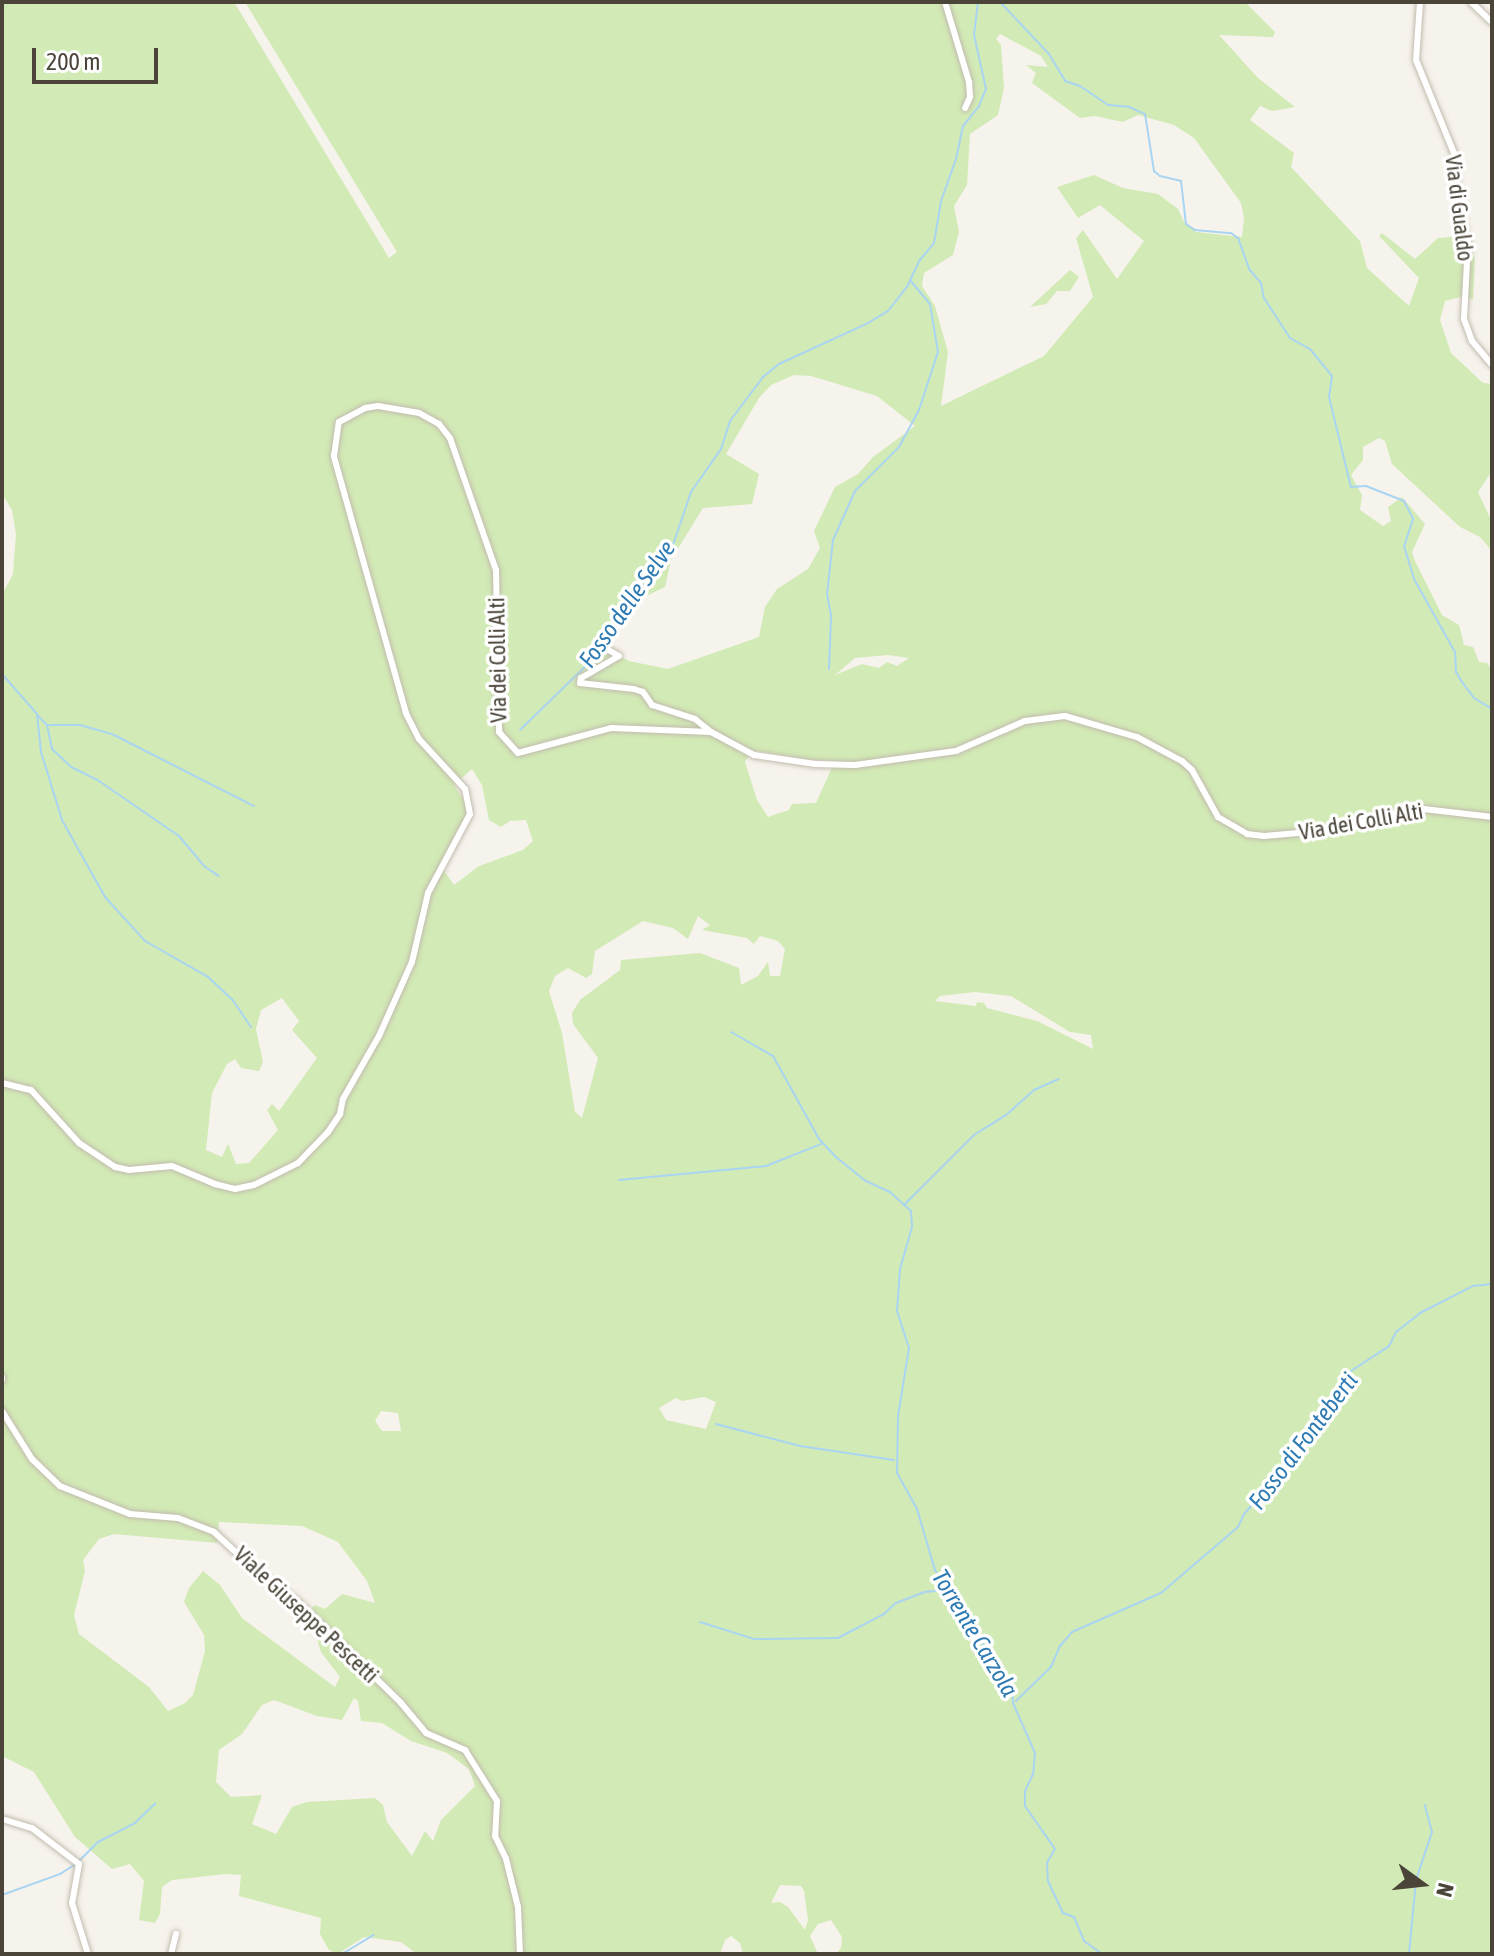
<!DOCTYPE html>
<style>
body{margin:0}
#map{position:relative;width:1494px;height:1956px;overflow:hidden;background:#f6f3ec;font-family:"Asap Condensed",sans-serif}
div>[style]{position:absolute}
.green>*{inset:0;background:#d2eab5}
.stream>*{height:2px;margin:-1px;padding:0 1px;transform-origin:1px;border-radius:1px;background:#a9d4f2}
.roads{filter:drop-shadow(0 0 2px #c2bbae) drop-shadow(0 0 2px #c2bbae)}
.minor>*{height:6px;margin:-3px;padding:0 3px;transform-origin:3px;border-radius:3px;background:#fff}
span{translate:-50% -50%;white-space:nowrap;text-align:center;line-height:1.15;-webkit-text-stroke:7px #fff;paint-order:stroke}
.street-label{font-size:22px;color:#4b4439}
.water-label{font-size:24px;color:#2e7ab2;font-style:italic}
.frame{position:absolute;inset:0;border:4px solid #4b4439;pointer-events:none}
.north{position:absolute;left:1382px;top:1844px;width:80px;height:80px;-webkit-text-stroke:6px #fff;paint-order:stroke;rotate:105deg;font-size:22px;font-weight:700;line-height:32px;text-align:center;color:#4b4439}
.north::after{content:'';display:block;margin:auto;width:28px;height:36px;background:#4b4439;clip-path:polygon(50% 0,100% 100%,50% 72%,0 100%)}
.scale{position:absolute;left:32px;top:48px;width:126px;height:36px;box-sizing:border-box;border:4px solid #4b4439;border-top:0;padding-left:10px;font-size:24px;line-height:28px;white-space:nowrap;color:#4b4439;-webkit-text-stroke:6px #fff;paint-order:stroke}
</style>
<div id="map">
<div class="green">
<div style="clip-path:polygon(evenodd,2px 2px,234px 2px,389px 258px,397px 252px,245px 2px,1245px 2px,1275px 32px,1273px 37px,1219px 35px,1258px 78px,1295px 107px,1272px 111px,1260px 106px,1250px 120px,1294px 153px,1291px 167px,1360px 241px,1367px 268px,1409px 306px,1419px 278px,1379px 236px,1382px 233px,1415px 259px,1438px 238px,1464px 236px,1475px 258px,1473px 299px,1461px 297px,1445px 301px,1440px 320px,1451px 353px,1483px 383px,1492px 384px,1492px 471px,1478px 492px,1492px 522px,1492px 551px,1480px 537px,1460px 527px,1392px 464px,1385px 441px,1379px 438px,1363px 447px,1363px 460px,1351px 475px,1362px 495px,1360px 510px,1383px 526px,1391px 521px,1388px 507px,1402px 497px,1425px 524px,1412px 552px,1415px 561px,1442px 615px,1459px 625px,1464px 645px,1473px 647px,1479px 662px,1487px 663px,1492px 670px,1492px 1954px,836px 1954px,841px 1948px,842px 1937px,831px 1920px,818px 1924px,810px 1936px,818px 1954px,743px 1954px,740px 1943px,731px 1936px,725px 1940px,720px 1954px,417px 1954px,401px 1942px,364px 1937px,338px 1954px,329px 1950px,320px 1934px,321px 1918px,239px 1896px,241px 1875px,225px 1874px,172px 1880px,162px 1887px,160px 1914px,155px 1923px,139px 1920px,144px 1881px,130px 1864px,112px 1869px,75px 1837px,34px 1772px,2px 1756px,2px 595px,13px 574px,16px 534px,12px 510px,2px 494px,2px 2px,1000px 34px,1041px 56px,1048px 67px,1026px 65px,1036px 73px,1032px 83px,1080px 118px,1095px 116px,1123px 122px,1138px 115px,1174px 125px,1194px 138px,1241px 203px,1244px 218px,1242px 237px,1196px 232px,1184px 222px,1178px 209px,1158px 194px,1123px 188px,1094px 175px,1057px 187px,1078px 218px,1100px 205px,1144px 241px,1117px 279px,1083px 230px,1076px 238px,1093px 297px,1044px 356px,941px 406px,948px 352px,935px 306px,922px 286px,924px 273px,953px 255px,959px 232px,954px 206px,967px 185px,970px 134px,998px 115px,1004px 88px,1001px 45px,996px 39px,1000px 34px,2px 2px,794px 375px,811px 376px,877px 396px,915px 426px,873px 457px,858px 474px,835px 487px,814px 531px,820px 548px,808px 569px,777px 589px,765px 607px,759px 637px,668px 669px,629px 661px,607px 650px,617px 629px,646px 596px,665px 587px,671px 560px,703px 508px,752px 504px,759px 474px,726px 454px,759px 398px,771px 385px,794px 375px,2px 2px,888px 655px,909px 658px,897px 666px,887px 662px,879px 668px,862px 664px,835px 675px,855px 658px,888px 655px,2px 2px,752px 750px,813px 760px,835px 761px,816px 803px,792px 804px,789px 810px,768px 817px,757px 800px,745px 762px,752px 750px,2px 2px,472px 769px,482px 785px,489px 820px,501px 827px,510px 821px,526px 820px,533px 841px,523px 850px,479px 866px,454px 885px,440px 865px,465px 819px,467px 805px,454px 785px,472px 769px,2px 2px,698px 916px,710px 925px,702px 930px,747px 938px,754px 944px,760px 936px,778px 941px,785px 949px,780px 976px,770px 976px,768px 962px,758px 976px,741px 985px,739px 968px,700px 953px,621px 960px,620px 970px,580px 1000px,572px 1013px,573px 1024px,598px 1058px,582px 1118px,575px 1112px,562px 1033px,549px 991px,555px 976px,568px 968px,586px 978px,592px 974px,595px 951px,643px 921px,673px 928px,688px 939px,698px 916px,2px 2px,975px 992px,1011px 996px,1070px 1032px,1091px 1035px,1093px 1049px,1037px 1021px,987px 1008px,984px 1003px,977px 1002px,976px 1006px,935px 1001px,940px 996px,975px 992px,2px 2px,282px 998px,299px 1021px,292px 1030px,317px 1058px,279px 1111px,272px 1104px,267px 1110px,278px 1130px,249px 1163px,236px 1164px,228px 1144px,222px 1157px,206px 1150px,212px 1093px,227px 1064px,235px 1059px,241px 1068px,259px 1071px,263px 1062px,256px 1029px,261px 1010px,282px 998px,2px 2px,704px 1397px,716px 1402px,706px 1429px,666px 1420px,659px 1408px,676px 1398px,682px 1401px,704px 1397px,2px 2px,381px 1411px,398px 1413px,401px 1431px,382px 1431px,375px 1421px,381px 1411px,2px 2px,219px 1522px,302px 1526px,338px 1542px,367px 1581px,375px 1603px,342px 1594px,325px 1609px,315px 1605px,302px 1617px,315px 1632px,321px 1652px,340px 1677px,335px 1687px,242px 1618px,220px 1585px,203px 1571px,189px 1588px,184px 1602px,204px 1635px,205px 1651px,193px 1695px,185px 1703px,168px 1711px,149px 1687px,79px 1634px,74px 1615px,85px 1571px,83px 1560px,99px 1539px,114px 1534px,217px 1543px,219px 1522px,2px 2px,354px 1698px,358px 1701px,361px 1721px,382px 1723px,411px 1741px,447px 1753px,469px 1769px,475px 1786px,441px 1820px,433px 1841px,425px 1831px,412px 1856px,387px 1822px,383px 1805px,375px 1798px,307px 1802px,292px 1807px,276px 1834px,252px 1824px,262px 1795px,231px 1797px,216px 1782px,219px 1750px,242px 1734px,262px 1705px,274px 1700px,317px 1716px,342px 1720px,354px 1698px,2px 2px,780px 1885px,801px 1886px,804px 1891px,808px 1920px,805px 1930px,788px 1907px,780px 1902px,771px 1903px,780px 1885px)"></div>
<div style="clip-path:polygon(1070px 270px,1079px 277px,1070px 291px,1057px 291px,1046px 304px,1030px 307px)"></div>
</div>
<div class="stream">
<div style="left:1000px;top:2px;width:71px;rotate:46.7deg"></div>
<div style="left:1049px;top:54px;width:31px;rotate:59deg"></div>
<div style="left:1065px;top:81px;width:16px;rotate:18deg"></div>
<div style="left:1080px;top:86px;width:34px;rotate:34deg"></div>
<div style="left:1108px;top:105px;width:21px;rotate:5deg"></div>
<div style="left:1129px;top:107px;width:17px;rotate:24deg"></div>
<div style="left:1145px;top:114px;width:58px;rotate:81deg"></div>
<div style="left:1154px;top:171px;width:8px;rotate:40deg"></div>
<div style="left:1160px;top:176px;width:22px;rotate:13deg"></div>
<div style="left:1181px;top:181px;width:43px;rotate:83.4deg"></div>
<div style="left:1186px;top:224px;width:11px;rotate:34deg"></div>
<div style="left:1195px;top:230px;width:36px;rotate:5deg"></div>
<div style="left:1231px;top:233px;width:9px;rotate:36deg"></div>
<div style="left:1238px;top:238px;width:33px;rotate:70deg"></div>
<div style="left:1249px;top:269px;width:18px;rotate:49deg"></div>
<div style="left:1261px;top:283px;width:15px;rotate:79deg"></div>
<div style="left:1264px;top:298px;width:48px;rotate:57deg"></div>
<div style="left:1290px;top:338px;width:23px;rotate:29deg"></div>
<div style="left:1310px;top:349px;width:35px;rotate:51deg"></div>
<div style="left:1332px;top:376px;width:21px;rotate:98deg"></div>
<div style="left:1329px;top:397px;width:93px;rotate:76.3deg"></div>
<div style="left:1351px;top:487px;width:15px;rotate:-4deg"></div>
<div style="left:1366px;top:486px;width:41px;rotate:21.5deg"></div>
<div style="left:1404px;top:501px;width:20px;rotate:63deg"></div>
<div style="left:1413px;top:519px;width:28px;rotate:108deg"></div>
<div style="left:1404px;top:546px;width:34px;rotate:73deg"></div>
<div style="left:1414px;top:579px;width:84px;rotate:60.7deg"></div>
<div style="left:1455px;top:652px;width:20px;rotate:87deg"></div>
<div style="left:1456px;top:672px;width:12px;rotate:59deg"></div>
<div style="left:1462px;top:682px;width:20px;rotate:53deg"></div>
<div style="left:1474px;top:698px;width:21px;rotate:31deg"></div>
<div style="left:829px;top:669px;width:53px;rotate:-87.8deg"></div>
<div style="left:831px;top:616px;width:22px;rotate:-100deg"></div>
<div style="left:827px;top:594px;width:54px;rotate:-83.7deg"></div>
<div style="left:833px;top:540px;width:54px;rotate:-65.8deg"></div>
<div style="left:855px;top:491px;width:62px;rotate:-45deg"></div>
<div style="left:899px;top:447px;width:42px;rotate:-61.6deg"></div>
<div style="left:919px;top:410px;width:61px;rotate:-71.9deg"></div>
<div style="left:938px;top:352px;width:49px;rotate:-99.5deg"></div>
<div style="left:930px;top:304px;width:31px;rotate:-130deg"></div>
<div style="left:2px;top:674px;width:53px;rotate:48.8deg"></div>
<div style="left:37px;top:714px;width:38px;rotate:84deg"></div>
<div style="left:41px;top:752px;width:71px;rotate:72.8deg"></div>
<div style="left:62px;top:820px;width:88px;rotate:60.8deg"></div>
<div style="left:105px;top:897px;width:59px;rotate:47.7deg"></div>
<div style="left:145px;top:941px;width:73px;rotate:29.7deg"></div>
<div style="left:208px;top:977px;width:33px;rotate:43deg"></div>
<div style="left:232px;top:999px;width:34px;rotate:56deg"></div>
<div style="left:37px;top:715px;width:14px;rotate:45deg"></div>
<div style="left:47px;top:725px;width:25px;rotate:78deg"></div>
<div style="left:52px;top:749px;width:26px;rotate:43deg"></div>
<div style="left:71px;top:767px;width:28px;rotate:26deg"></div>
<div style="left:96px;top:779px;width:101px;rotate:34.5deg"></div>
<div style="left:179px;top:836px;width:39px;rotate:50deg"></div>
<div style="left:204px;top:866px;width:18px;rotate:34deg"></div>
<div style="left:49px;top:725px;width:31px"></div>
<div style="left:80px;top:725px;width:35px;rotate:16deg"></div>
<div style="left:114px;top:735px;width:157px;rotate:26.9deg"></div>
<div style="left:520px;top:730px;width:96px;rotate:-44.2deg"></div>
<div style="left:589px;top:663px;width:148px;rotate:-54.9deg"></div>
<div style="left:674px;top:542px;width:53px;rotate:-71.2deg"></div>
<div style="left:691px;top:492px;width:52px;rotate:-55.1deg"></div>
<div style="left:721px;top:449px;width:29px;rotate:-72deg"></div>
<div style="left:730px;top:421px;width:55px;rotate:-53.1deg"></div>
<div style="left:763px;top:377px;width:21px;rotate:-39deg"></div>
<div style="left:779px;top:364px;width:98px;rotate:-24.7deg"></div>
<div style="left:868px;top:323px;width:23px;rotate:-31deg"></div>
<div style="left:888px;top:311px;width:31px;rotate:-52deg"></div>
<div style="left:907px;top:287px;width:29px;rotate:-65deg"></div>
<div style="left:919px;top:261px;width:23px;rotate:-50deg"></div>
<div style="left:934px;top:243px;width:43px;rotate:-80.5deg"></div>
<div style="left:941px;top:201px;width:45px;rotate:-70.3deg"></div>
<div style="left:956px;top:159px;width:34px;rotate:-78deg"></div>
<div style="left:963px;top:126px;width:26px;rotate:-51deg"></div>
<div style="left:979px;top:106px;width:18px;rotate:-68deg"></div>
<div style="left:986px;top:89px;width:55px;rotate:-102.5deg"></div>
<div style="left:974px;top:35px;width:33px;rotate:-83deg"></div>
<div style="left:731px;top:1032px;width:48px;rotate:29.7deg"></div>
<div style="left:773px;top:1056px;width:95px;rotate:61deg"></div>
<div style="left:819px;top:1139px;width:25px;rotate:47deg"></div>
<div style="left:836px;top:1157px;width:38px;rotate:39deg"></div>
<div style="left:866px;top:1181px;width:26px;rotate:25deg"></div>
<div style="left:890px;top:1192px;width:28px;rotate:42deg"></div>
<div style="left:911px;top:1211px;width:16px;rotate:86deg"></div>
<div style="left:912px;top:1227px;width:44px;rotate:105.9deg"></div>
<div style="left:900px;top:1269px;width:42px;rotate:94.1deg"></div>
<div style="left:897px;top:1311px;width:39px;rotate:72deg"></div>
<div style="left:909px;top:1348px;width:69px;rotate:99.2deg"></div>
<div style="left:898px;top:1416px;width:57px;rotate:91deg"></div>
<div style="left:897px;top:1473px;width:41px;rotate:60.9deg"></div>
<div style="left:917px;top:1509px;width:64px;rotate:73.6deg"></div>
<div style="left:935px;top:1570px;width:141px;rotate:56.9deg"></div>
<div style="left:1012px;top:1688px;width:15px;rotate:86deg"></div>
<div style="left:1013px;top:1703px;width:55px;rotate:66.3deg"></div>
<div style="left:1035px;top:1753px;width:21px;rotate:95deg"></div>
<div style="left:1033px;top:1774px;width:19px;rotate:115deg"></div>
<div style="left:1025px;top:1791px;width:15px;rotate:90deg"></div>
<div style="left:1025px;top:1806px;width:52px;rotate:55.1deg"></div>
<div style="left:1055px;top:1849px;width:16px;rotate:120deg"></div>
<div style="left:1047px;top:1863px;width:18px;rotate:87deg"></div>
<div style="left:1048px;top:1881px;width:35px;rotate:65deg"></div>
<div style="left:1063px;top:1913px;width:12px;rotate:20deg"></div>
<div style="left:1074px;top:1917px;width:26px;rotate:67deg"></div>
<div style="left:1084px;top:1941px;width:22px;rotate:36deg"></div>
<div style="left:619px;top:1180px;width:148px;rotate:-5.4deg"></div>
<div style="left:766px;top:1166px;width:59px;rotate:-21.8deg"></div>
<div style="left:904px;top:1205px;width:99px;rotate:-45deg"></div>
<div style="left:974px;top:1135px;width:36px;rotate:-32deg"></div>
<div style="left:1005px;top:1116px;width:39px;rotate:-42deg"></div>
<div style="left:1034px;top:1090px;width:27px;rotate:-24deg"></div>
<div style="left:716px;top:1424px;width:87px;rotate:14.7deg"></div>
<div style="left:800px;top:1446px;width:95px;rotate:8.5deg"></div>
<div style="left:700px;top:1622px;width:57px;rotate:17.5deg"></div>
<div style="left:754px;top:1639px;width:84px;rotate:-0.7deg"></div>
<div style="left:838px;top:1638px;width:52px;rotate:-27.6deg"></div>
<div style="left:884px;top:1614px;width:16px;rotate:-43deg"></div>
<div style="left:896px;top:1603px;width:30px;rotate:-21deg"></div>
<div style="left:924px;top:1592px;width:23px;rotate:-5deg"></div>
<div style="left:1016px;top:1701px;width:49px;rotate:-44.2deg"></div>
<div style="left:1051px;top:1667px;width:23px;rotate:-67deg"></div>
<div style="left:1060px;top:1646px;width:18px;rotate:-49deg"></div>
<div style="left:1072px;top:1632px;width:97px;rotate:-23.7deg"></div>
<div style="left:1161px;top:1593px;width:101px;rotate:-40.6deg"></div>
<div style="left:1238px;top:1527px;width:14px;rotate:-65deg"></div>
<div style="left:1244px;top:1514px;width:85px;rotate:-48.8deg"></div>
<div style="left:1300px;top:1450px;width:69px;rotate:-59.7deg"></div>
<div style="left:1335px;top:1390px;width:25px;rotate:-50deg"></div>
<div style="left:1351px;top:1371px;width:45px;rotate:-33.3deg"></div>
<div style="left:1389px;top:1346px;width:16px;rotate:-63deg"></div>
<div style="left:1396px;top:1332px;width:31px;rotate:-38deg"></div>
<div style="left:1420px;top:1313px;width:59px;rotate:-27deg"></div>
<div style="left:1473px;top:1286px;width:19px;rotate:-6deg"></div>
<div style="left:80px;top:1860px;width:25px;rotate:-45deg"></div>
<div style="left:98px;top:1842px;width:42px;rotate:-27.2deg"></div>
<div style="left:135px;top:1823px;width:28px;rotate:-44deg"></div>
<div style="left:2px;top:1895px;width:62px;rotate:-19.9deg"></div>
<div style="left:60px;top:1874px;width:19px;rotate:-32deg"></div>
<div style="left:342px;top:1954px;width:37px;rotate:-31deg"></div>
<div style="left:1409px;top:1954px;width:74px;rotate:-84.6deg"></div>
<div style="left:1416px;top:1880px;width:51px;rotate:-71.6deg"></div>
<div style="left:1432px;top:1832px;width:28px;rotate:-105deg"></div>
</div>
<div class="roads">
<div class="minor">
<div style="left:945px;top:2px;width:84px;rotate:73.3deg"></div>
<div style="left:969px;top:82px;width:15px;rotate:86deg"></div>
<div style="left:970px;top:97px;width:12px;rotate:114deg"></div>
<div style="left:1420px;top:2px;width:58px;rotate:93.9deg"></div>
<div style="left:1416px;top:60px;width:100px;rotate:67.8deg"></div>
<div style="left:1454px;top:153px;width:51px;rotate:85.5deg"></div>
<div style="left:1458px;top:204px;width:41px;rotate:76deg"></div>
<div style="left:1468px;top:244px;width:75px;rotate:93.1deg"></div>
<div style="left:1464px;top:319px;width:23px;rotate:70deg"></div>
<div style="left:1472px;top:341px;width:31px;rotate:50deg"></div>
<div style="left:1471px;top:2px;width:29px;rotate:44deg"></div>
<div style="left:605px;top:648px;width:16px;rotate:30deg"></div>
<div style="left:619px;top:656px;width:44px;rotate:149.9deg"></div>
<div style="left:581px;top:678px;width:5px;rotate:101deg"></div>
<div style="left:580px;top:683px;width:54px;rotate:6.3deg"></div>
<div style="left:634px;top:689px;width:9px;rotate:18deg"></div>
<div style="left:643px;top:692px;width:16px;rotate:55deg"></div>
<div style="left:652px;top:705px;width:45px;rotate:18deg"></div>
<div style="left:695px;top:719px;width:21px;rotate:39deg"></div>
<div style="left:2px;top:1083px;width:30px;rotate:14deg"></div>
<div style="left:31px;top:1090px;width:72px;rotate:47.8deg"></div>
<div style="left:79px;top:1143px;width:43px;rotate:33.7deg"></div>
<div style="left:115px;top:1167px;width:14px;rotate:12deg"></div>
<div style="left:129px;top:1170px;width:43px;rotate:-5.3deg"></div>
<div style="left:172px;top:1166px;width:47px;rotate:22.7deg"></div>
<div style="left:215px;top:1184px;width:21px;rotate:14deg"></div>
<div style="left:235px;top:1189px;width:19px;rotate:-12deg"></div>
<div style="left:254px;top:1185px;width:49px;rotate:-26.6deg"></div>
<div style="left:298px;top:1163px;width:43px;rotate:-45.9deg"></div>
<div style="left:328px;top:1132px;width:22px;rotate:-56deg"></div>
<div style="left:340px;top:1114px;width:15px;rotate:-79deg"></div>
<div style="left:343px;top:1099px;width:73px;rotate:-60.3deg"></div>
<div style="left:379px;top:1036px;width:81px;rotate:-66deg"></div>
<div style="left:412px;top:962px;width:71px;rotate:-76.9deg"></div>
<div style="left:428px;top:893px;width:89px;rotate:-62deg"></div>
<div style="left:470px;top:814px;width:25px;rotate:-101deg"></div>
<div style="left:465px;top:789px;width:68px;rotate:-132.6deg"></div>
<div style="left:419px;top:739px;width:29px;rotate:-117deg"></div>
<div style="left:406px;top:713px;width:267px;rotate:-105.7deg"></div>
<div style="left:334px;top:456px;width:34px;rotate:-82deg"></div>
<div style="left:339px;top:422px;width:30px;rotate:-28deg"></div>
<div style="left:365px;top:408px;width:13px;rotate:-9deg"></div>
<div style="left:378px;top:406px;width:42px;rotate:9.7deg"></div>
<div style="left:419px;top:413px;width:23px;rotate:29deg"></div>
<div style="left:439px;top:424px;width:18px;rotate:52deg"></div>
<div style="left:450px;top:438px;width:140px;rotate:70.8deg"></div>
<div style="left:496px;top:570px;width:162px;rotate:88.9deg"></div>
<div style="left:499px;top:732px;width:28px;rotate:48deg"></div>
<div style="left:518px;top:753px;width:96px;rotate:-15deg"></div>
<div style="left:611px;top:728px;width:100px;rotate:2.3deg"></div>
<div style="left:711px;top:732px;width:49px;rotate:28.1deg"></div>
<div style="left:754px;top:755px;width:62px;rotate:8.4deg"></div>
<div style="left:815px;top:764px;width:40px;rotate:1.4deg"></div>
<div style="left:855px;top:765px;width:102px;rotate:-7.9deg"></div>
<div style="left:956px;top:751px;width:75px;rotate:-23.5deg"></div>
<div style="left:1025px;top:721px;width:40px;rotate:-7.1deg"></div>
<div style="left:1065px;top:716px;width:75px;rotate:16.3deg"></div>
<div style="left:1137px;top:737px;width:51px;rotate:28.1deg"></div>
<div style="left:1182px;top:761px;width:13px;rotate:42deg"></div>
<div style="left:1192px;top:770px;width:54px;rotate:61deg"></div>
<div style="left:1218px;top:817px;width:34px;rotate:30deg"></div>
<div style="left:1247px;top:834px;width:17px;rotate:7deg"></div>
<div style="left:1264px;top:836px;width:69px;rotate:-5deg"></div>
<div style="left:1333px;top:830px;width:85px;rotate:-15deg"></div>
<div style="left:1415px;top:808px;width:78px;rotate:6.7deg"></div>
<div style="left:2px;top:1377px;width:3px;rotate:90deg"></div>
<div style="left:2px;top:1411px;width:57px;rotate:58deg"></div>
<div style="left:32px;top:1459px;width:39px;rotate:44deg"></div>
<div style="left:60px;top:1486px;width:75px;rotate:21.8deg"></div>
<div style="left:130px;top:1514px;width:48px;rotate:4.8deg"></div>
<div style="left:178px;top:1518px;width:39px;rotate:21deg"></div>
<div style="left:214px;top:1532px;width:57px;rotate:42.9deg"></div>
<div style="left:256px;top:1571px;width:51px;rotate:36.2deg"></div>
<div style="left:297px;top:1601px;width:146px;rotate:44.4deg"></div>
<div style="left:401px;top:1703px;width:39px;rotate:50deg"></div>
<div style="left:426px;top:1733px;width:43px;rotate:23.6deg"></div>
<div style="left:465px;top:1750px;width:60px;rotate:57.9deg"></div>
<div style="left:497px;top:1801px;width:35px;rotate:93deg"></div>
<div style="left:495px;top:1836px;width:25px;rotate:64deg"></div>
<div style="left:506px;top:1859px;width:49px;rotate:76deg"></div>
<div style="left:518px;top:1907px;width:47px;rotate:87.6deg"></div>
<div style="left:2px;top:1819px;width:31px;rotate:17deg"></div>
<div style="left:32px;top:1828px;width:59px;rotate:37.5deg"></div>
<div style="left:79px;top:1864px;width:40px;rotate:100deg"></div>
<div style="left:72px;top:1903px;width:53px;rotate:72.6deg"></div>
<div style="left:171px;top:1954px;width:21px;rotate:-76deg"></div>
</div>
</div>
<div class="street-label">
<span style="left:1459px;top:208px;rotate:83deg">Via di Gualdo</span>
<span style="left:498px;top:660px;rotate:-91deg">Via dei Colli Alti</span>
<span style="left:1361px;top:822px;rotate:-10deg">Via dei Colli Alti</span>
<span style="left:306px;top:1615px;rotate:43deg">Viale Giuseppe Pescetti</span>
</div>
<div class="water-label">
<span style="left:627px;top:604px;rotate:-55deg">Fosso delle Selve</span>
<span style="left:1303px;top:1441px;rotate:-53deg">Fosso di Fonteberti</span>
<span style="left:975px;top:1633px;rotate:59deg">Torrente Carzola</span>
</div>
<div class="frame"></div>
<div class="north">N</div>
<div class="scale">200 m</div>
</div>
